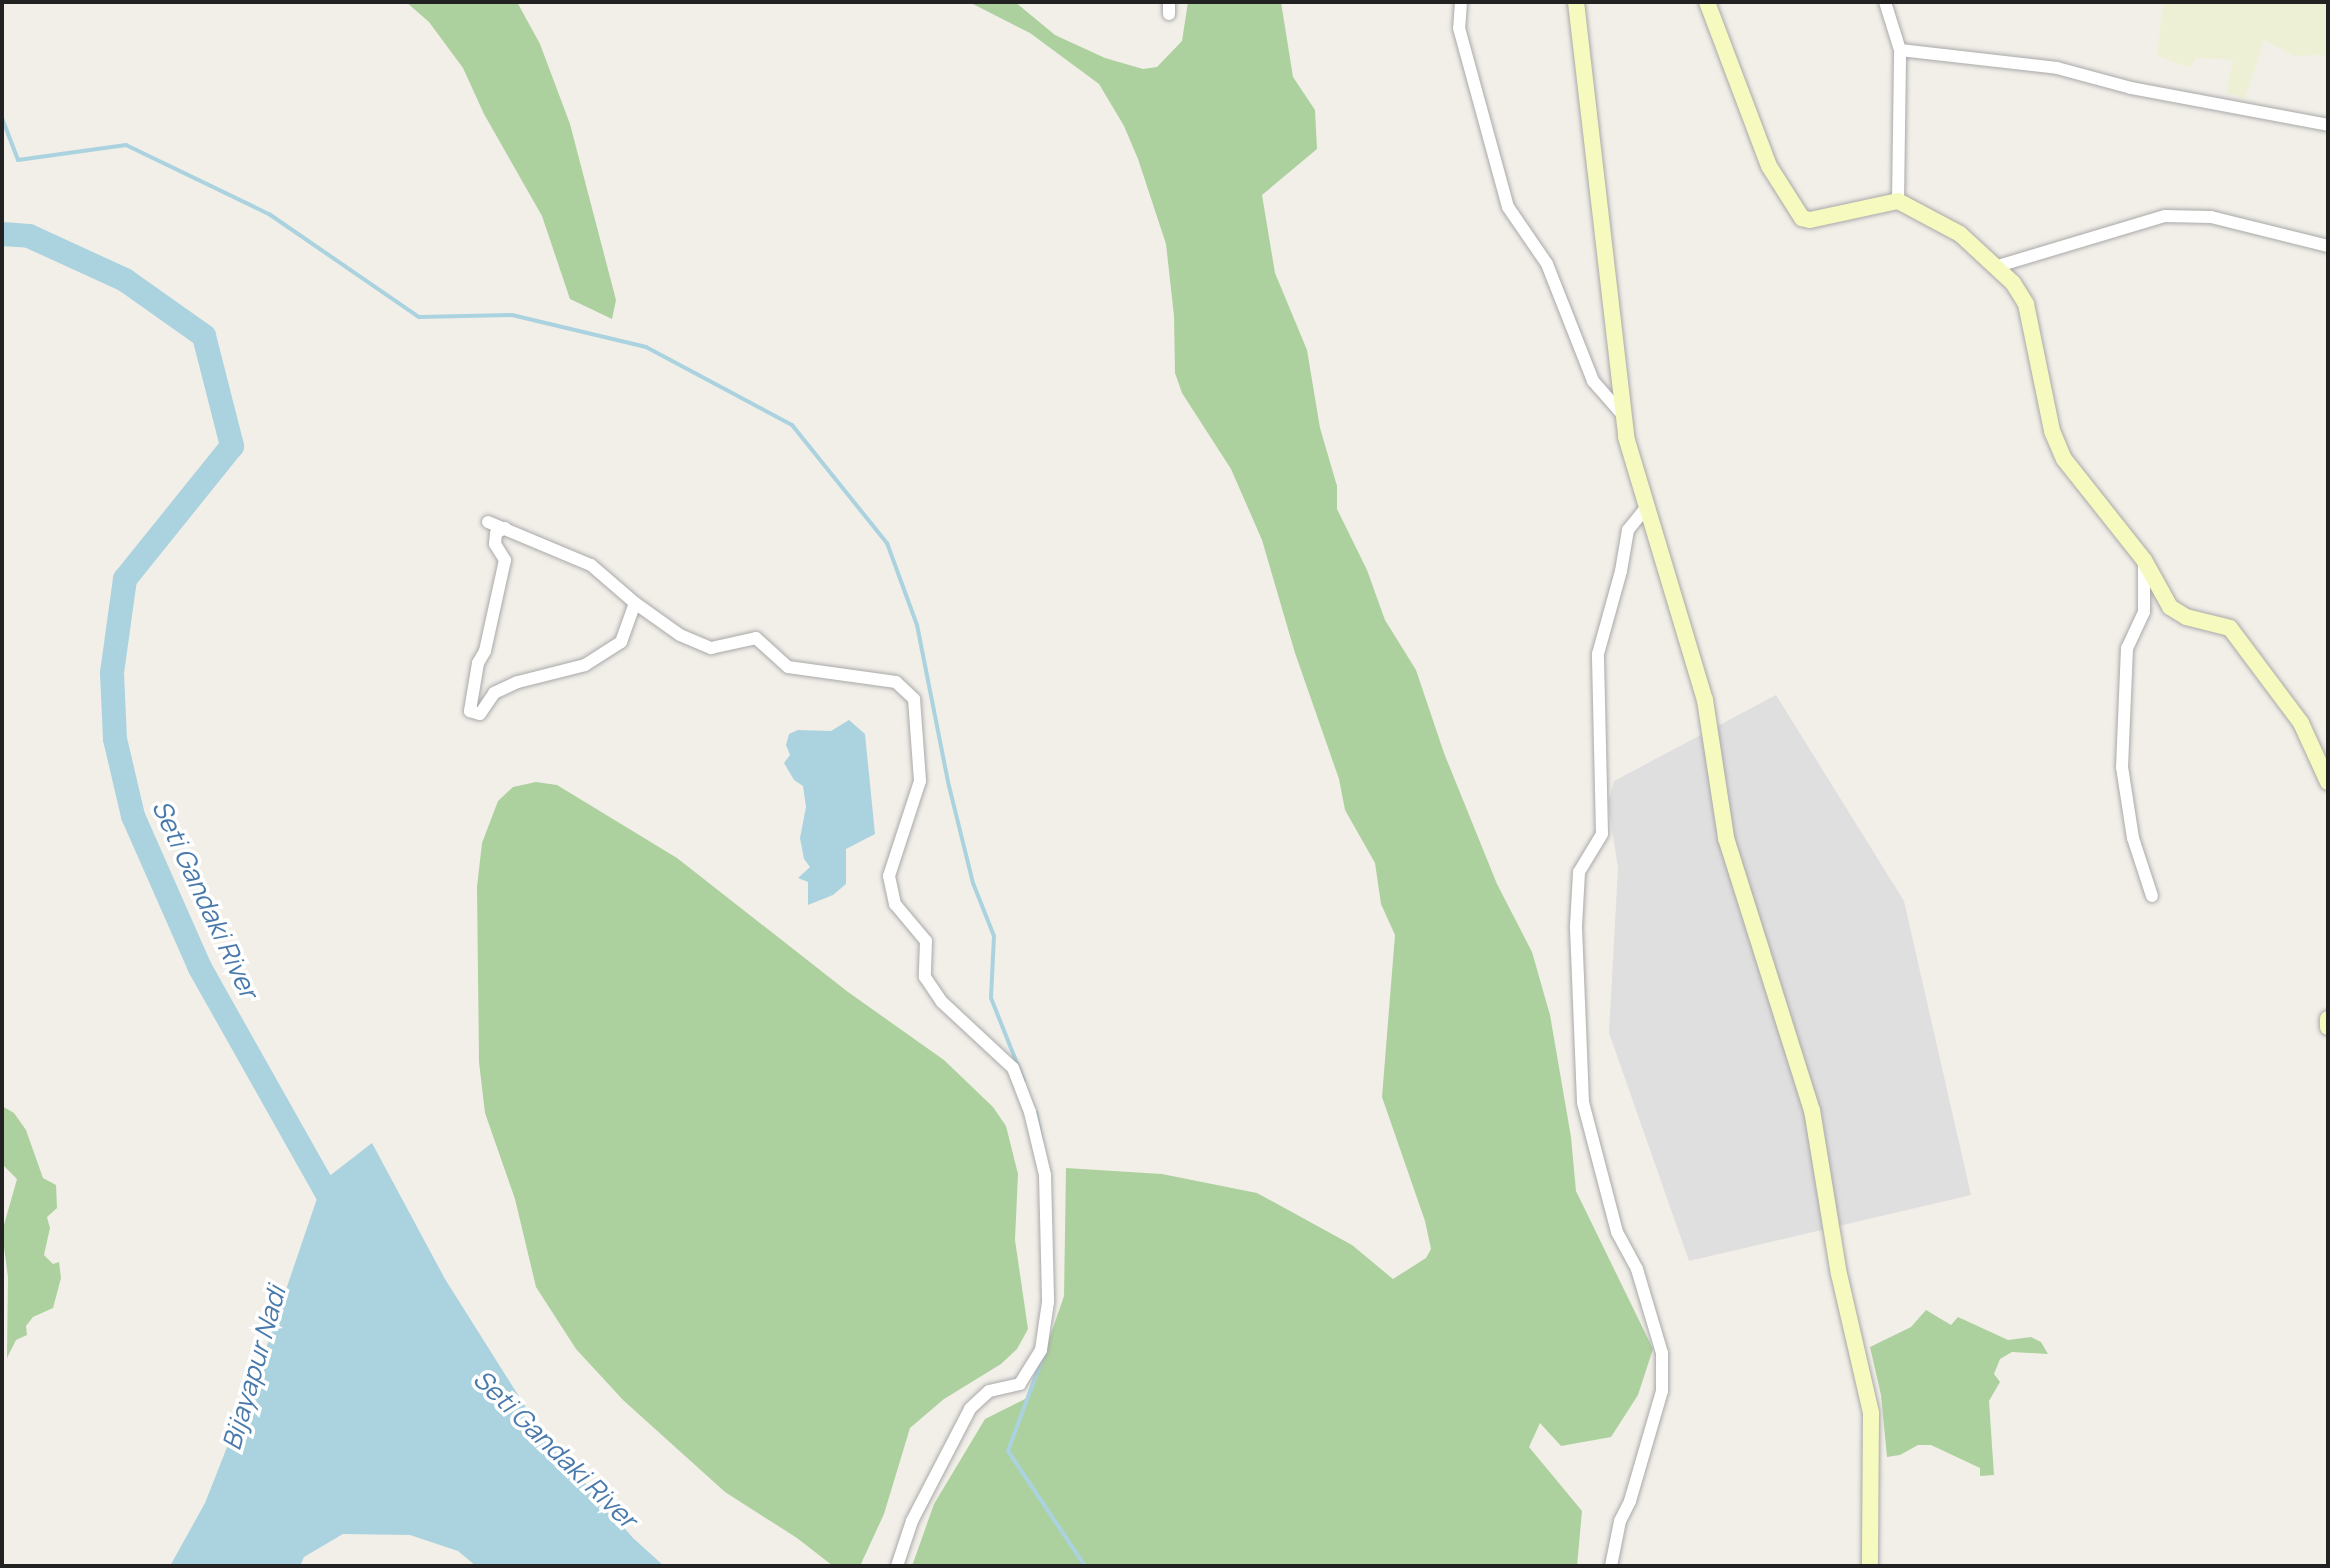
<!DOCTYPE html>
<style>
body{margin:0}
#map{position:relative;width:2330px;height:1568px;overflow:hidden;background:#f2efe9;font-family:Manrope,sans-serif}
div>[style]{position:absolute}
.residential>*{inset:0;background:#e0dfdf}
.farmland>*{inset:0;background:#eef0d5}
.forest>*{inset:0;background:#add19e}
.water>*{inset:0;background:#aad3df}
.stream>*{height:4px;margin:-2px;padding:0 2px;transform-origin:2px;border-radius:2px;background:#aad3df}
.river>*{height:24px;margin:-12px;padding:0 12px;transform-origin:12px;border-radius:12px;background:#aad3df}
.roads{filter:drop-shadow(0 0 2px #a9a9a9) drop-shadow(0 0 2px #a9a9a9)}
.street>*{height:12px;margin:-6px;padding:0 6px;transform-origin:6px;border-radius:6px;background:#fff}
.secondary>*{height:16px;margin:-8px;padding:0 8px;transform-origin:8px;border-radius:8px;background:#f7fabf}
span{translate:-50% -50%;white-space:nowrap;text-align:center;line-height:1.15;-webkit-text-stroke:7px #fff;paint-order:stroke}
.water-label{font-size:26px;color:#4a7aab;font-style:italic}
.frame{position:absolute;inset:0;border:4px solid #222;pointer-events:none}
</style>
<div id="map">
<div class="residential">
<div style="clip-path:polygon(1776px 695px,1904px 901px,1971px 1195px,1689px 1261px,1609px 1033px,1618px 868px,1608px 803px,1614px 781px)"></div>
</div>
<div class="farmland">
<div style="clip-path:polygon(2163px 2px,2328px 2px,2328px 55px,2294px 56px,2264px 40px,2245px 99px,2226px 93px,2233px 60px,2196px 58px,2190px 68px,2157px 56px)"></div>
</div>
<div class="forest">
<div style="clip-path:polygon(406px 2px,517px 2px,540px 44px,570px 124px,616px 300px,612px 319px,570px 299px,542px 216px,484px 114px,463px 68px,429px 22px)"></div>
<div style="clip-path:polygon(969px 2px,1015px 2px,1055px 35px,1105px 58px,1143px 69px,1157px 67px,1182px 41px,1188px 2px,1281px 2px,1293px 77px,1315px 110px,1317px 149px,1262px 195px,1275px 273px,1307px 350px,1320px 428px,1337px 486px,1337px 509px,1367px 570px,1385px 620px,1416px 670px,1444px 753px,1497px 884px,1532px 952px,1550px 1015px,1571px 1137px,1576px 1191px,1653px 1349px,1638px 1395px,1611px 1437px,1561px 1446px,1540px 1423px,1529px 1447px,1582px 1511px,1577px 1566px,912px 1566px,934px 1504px,985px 1419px,1029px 1397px,1064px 1296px,1066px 1168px,1162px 1174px,1257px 1193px,1352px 1245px,1393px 1279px,1426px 1258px,1431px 1249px,1425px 1221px,1382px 1097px,1395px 935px,1381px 904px,1375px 863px,1345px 810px,1339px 779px,1295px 653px,1262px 540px,1231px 469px,1182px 393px,1175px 373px,1174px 316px,1166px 244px,1138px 159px,1124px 126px,1099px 84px,1030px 33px)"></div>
<div style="clip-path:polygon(536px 782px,557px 785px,677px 858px,848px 992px,944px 1060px,993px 1107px,1006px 1126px,1018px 1174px,1015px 1240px,1028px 1329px,1017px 1349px,1001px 1364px,944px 1399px,910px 1428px,884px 1514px,860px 1566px,833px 1566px,797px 1538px,725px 1492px,623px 1400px,576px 1349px,536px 1287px,515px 1199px,485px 1113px,479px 1062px,477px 887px,482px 843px,498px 801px,513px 787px)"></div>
<div style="clip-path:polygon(2px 1106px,14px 1113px,26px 1130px,43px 1178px,56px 1185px,57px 1208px,47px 1217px,50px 1228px,44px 1255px,53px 1264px,59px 1262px,61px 1278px,53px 1308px,33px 1317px,26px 1326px,27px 1335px,16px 1340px,7px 1358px,8px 1277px,2px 1232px,17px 1179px,2px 1164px)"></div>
<div style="clip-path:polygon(1926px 1310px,1951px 1325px,1958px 1317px,2008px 1340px,2031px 1337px,2041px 1342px,2048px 1354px,2012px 1352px,2000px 1359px,1994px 1374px,2000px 1382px,1989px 1401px,1994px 1475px,1980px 1476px,1980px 1468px,1931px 1445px,1918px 1445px,1900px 1455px,1887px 1457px,1881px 1395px,1870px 1347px,1911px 1327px)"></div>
</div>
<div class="water">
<div style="clip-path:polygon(849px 720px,865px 734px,875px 834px,846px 849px,846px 884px,833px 895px,808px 905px,808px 882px,798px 878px,810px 867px,804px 859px,800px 838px,806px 807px,803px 786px,794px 780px,784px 763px,790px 755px,786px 745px,789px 734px,798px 730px,831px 731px)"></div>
<div style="clip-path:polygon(372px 1143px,445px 1279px,542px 1433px,633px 1538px,664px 1566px,476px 1566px,458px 1551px,410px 1535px,343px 1534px,304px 1557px,300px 1566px,170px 1566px,205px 1503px,233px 1432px,263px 1357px,323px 1181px)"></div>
</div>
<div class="stream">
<div style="left:2px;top:118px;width:45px;rotate:69.1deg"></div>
<div style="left:18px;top:160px;width:109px;rotate:-7.9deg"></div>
<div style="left:126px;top:145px;width:159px;rotate:25.8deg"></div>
<div style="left:269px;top:214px;width:182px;rotate:34.5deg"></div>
<div style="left:419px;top:317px;width:93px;rotate:-1.2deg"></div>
<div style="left:512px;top:315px;width:138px;rotate:13.4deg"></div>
<div style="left:646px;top:347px;width:166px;rotate:28.1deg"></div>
<div style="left:792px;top:425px;width:151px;rotate:51.2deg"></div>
<div style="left:887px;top:543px;width:87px;rotate:69.9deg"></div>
<div style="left:917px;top:625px;width:160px;rotate:78.8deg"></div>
<div style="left:948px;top:782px;width:104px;rotate:76.1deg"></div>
<div style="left:973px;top:883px;width:57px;rotate:68.4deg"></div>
<div style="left:994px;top:936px;width:62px;rotate:92.8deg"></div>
<div style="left:991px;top:998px;width:89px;rotate:68.3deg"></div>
<div style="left:1036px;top:1112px;width:31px;rotate:79deg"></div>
<div style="left:1044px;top:1354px;width:103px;rotate:110.4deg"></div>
<div style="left:1008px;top:1451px;width:138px;rotate:56.2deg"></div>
</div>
<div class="river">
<div style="left:2px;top:234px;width:27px;rotate:4deg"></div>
<div style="left:29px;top:236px;width:106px;rotate:24.6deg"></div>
<div style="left:125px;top:280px;width:97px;rotate:35.3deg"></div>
<div style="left:204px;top:336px;width:114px;rotate:75.7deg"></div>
<div style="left:232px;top:446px;width:171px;rotate:128.8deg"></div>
<div style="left:125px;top:579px;width:95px;rotate:97.9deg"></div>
<div style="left:112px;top:673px;width:66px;rotate:87.4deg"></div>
<div style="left:115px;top:739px;width:79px;rotate:76.8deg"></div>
<div style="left:133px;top:816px;width:166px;rotate:66.2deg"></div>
<div style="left:200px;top:968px;width:275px;rotate:60.6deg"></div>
</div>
<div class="roads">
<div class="street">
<div style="left:1461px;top:2px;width:26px;rotate:94deg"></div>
<div style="left:1459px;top:28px;width:186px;rotate:74.7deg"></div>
<div style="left:1508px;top:207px;width:69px;rotate:55.6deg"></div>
<div style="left:1547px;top:264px;width:126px;rotate:68.5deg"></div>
<div style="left:1593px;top:381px;width:44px;rotate:48.7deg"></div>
<div style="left:1885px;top:2px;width:50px;rotate:72.6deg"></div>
<div style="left:1169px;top:14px;width:12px;rotate:-90deg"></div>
<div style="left:1898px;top:201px;width:151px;rotate:-89.2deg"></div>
<div style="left:1900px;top:50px;width:158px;rotate:6.5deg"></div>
<div style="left:2057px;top:68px;width:77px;rotate:15.1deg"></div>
<div style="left:2131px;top:88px;width:200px;rotate:10.6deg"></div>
<div style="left:1998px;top:266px;width:174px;rotate:-16.7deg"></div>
<div style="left:2165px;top:216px;width:46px;rotate:1.2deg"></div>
<div style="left:2211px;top:217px;width:121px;rotate:13.9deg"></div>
<div style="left:488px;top:522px;width:112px;rotate:22.7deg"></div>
<div style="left:591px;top:565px;width:58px;rotate:40.8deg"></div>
<div style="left:635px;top:603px;width:55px;rotate:35.4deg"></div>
<div style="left:680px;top:635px;width:34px;rotate:23deg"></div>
<div style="left:711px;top:648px;width:46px;rotate:-12.5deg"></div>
<div style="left:756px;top:638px;width:43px;rotate:42.2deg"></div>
<div style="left:788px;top:667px;width:109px;rotate:7.9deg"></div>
<div style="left:896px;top:682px;width:25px;rotate:43deg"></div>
<div style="left:914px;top:699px;width:82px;rotate:85.8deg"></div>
<div style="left:920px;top:781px;width:100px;rotate:108.1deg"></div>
<div style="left:889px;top:876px;width:29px;rotate:78deg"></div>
<div style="left:895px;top:904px;width:48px;rotate:50deg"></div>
<div style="left:926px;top:941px;width:36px;rotate:92deg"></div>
<div style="left:925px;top:977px;width:30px;rotate:56deg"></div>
<div style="left:942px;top:1002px;width:97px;rotate:42.9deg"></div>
<div style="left:1013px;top:1068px;width:47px;rotate:68.9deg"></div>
<div style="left:1030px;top:1112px;width:65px;rotate:76.6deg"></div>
<div style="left:1045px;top:1175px;width:127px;rotate:88.6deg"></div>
<div style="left:1048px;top:1302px;width:49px;rotate:98.3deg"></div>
<div style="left:1041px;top:1350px;width:40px;rotate:122deg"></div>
<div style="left:1020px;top:1384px;width:32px;rotate:167deg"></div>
<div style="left:989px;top:1391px;width:26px;rotate:137deg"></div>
<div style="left:970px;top:1409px;width:126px;rotate:117.4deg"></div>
<div style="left:912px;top:1521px;width:47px;rotate:108.4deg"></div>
<div style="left:505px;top:528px;width:10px;rotate:151deg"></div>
<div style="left:496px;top:533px;width:11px;rotate:95deg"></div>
<div style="left:495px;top:544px;width:19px;rotate:58deg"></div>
<div style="left:505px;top:560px;width:93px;rotate:102.4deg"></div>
<div style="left:485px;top:651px;width:14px;rotate:120deg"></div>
<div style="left:478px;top:663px;width:49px;rotate:99.5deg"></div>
<div style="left:470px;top:711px;width:10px;rotate:17deg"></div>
<div style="left:480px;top:714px;width:25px;rotate:-56deg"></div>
<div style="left:494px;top:693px;width:26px;rotate:-25deg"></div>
<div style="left:518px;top:682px;width:69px;rotate:-14.2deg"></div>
<div style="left:585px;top:665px;width:43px;rotate:-32.6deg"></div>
<div style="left:621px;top:642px;width:41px;rotate:-70.3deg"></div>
<div style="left:2144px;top:560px;width:52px;rotate:90deg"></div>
<div style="left:2144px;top:612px;width:40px;rotate:115deg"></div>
<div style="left:2127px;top:648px;width:119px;rotate:92.4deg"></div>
<div style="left:2122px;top:767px;width:72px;rotate:81.2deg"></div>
<div style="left:2133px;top:838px;width:61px;rotate:71.9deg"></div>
<div style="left:1611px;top:1566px;width:46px;rotate:-78.7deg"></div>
<div style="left:1620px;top:1521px;width:22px;rotate:-63deg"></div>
<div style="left:1630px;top:1501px;width:115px;rotate:-73.8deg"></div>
<div style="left:1662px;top:1391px;width:38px;rotate:-90deg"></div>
<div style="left:1662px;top:1353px;width:88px;rotate:-106.6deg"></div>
<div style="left:1637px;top:1269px;width:42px;rotate:-118.4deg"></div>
<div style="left:1617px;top:1232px;width:134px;rotate:-104.7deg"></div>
<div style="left:1583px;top:1102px;width:176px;rotate:-92.3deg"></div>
<div style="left:1576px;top:926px;width:54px;rotate:-86.8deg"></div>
<div style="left:1579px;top:872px;width:44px;rotate:-58.8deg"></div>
<div style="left:1602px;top:834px;width:180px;rotate:-91.3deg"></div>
<div style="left:1598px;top:654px;width:86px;rotate:-74.5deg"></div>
<div style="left:1621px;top:571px;width:42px;rotate:-80.3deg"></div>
<div style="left:1628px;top:530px;width:27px;rotate:-51deg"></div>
</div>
<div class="secondary">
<div style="left:1576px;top:2px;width:438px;rotate:83.4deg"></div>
<div style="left:1626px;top:437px;width:275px;rotate:73.3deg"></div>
<div style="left:1705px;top:700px;width:140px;rotate:81.3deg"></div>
<div style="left:1726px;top:838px;width:285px;rotate:72.5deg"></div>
<div style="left:1812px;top:1110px;width:166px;rotate:80.7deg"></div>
<div style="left:1839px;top:1274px;width:143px;rotate:77deg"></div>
<div style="left:1871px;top:1413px;width:153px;rotate:90.4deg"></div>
<div style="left:1707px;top:2px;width:175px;rotate:69.3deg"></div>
<div style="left:1769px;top:166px;width:62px;rotate:57.6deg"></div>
<div style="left:1802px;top:218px;width:8px;rotate:14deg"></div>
<div style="left:1810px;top:220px;width:90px;rotate:-12.2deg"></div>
<div style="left:1898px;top:201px;width:70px;rotate:28deg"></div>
<div style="left:1960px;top:234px;width:72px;rotate:42.8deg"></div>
<div style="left:2013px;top:283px;width:25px;rotate:58deg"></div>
<div style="left:2026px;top:304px;width:130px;rotate:78.4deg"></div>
<div style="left:2052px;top:431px;width:30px;rotate:67deg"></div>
<div style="left:2064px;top:459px;width:129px;rotate:51.6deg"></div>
<div style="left:2144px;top:560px;width:54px;rotate:61deg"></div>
<div style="left:2170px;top:607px;width:19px;rotate:32deg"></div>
<div style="left:2186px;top:617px;width:45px;rotate:14deg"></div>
<div style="left:2230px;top:628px;width:119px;rotate:53.2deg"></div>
<div style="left:2301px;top:723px;width:65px;rotate:65.4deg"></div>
<div style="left:2328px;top:1019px;width:8px;rotate:90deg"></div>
</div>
</div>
<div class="water-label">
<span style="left:205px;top:899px;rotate:65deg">Seti Gandaki River</span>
<span style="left:254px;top:1368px;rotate:-74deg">Bijayapur Nadi</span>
<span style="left:555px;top:1449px;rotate:44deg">Seti Gandaki River</span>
</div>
<div class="frame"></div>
</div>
